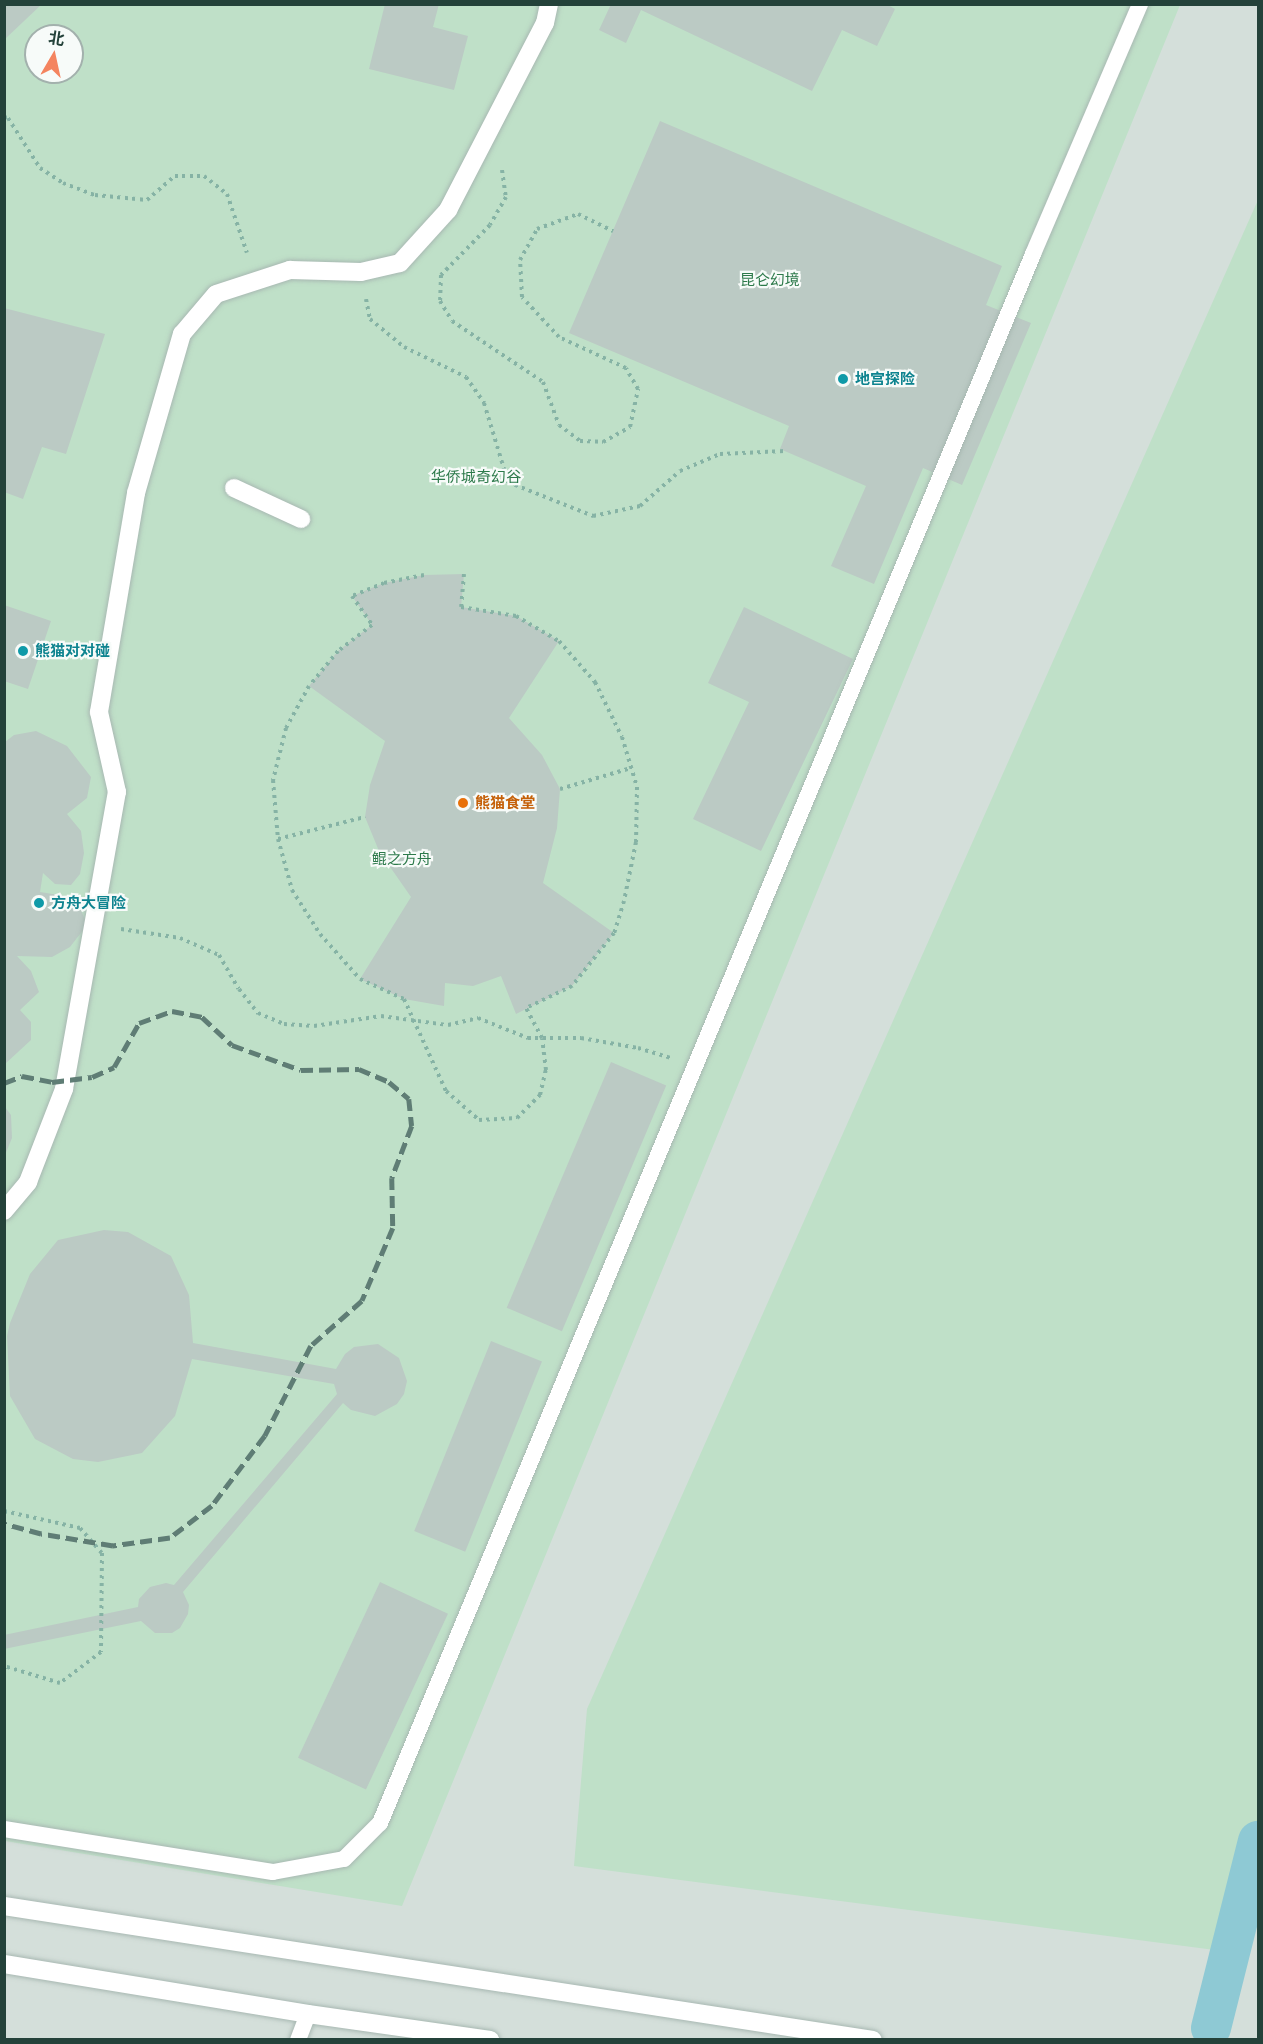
<!DOCTYPE html>
<meta charset="utf-8">
<style>
body{margin:0}
#map{position:relative;width:1263px;height:2044px;overflow:hidden;background:#e6efeb;font-family:Lato,"Noto Sans SC",sans-serif}
div>[style]{position:absolute}
.built>*{inset:0;background:#d4dfda}
.green>*{inset:0;background:#bfe0c8}
.canal>*{height:40px;margin:-20px;padding:0 20px;transform-origin:20px;border-radius:20px;background:#8ec9d4}
.building>*{inset:0;background:#bbcac4;transform-origin:0 0}
.path>*{height:4px;margin-top:-2px;transform-origin:0;background:repeating-linear-gradient(90deg,#86b3a5 0 3px,transparent 0 7.5px)}
.roads{filter:drop-shadow(0 0 2px #a8b8b2) drop-shadow(0 0 2px #a8b8b2)}
.lane>*{height:16px;margin:-8px;padding:0 8px;transform-origin:8px;border-radius:8px;background:#fff}
.street>*{height:18px;margin:-9px;padding:0 9px;transform-origin:9px;border-radius:9px;background:#fff}
.secondary>*{height:18px;margin:-9px;padding:0 9px;transform-origin:9px;border-radius:9px;background:#fff}
.rail>*{height:4.5px;margin-top:-2.25px;transform-origin:0;background:repeating-linear-gradient(90deg,#5f7d75 0 12px,transparent 0 18px)}
.path-bridge>*{height:4px;margin-top:-2px;transform-origin:0;background:repeating-linear-gradient(90deg,#86b3a5 0 3px,transparent 0 7.5px)}
.dots>*{width:16px;height:16px;translate:-50% -50%;box-sizing:border-box;border:3px solid #f7fbf9;border-radius:50%}
span{translate:-50% -50%;white-space:nowrap;text-align:center;line-height:1.15;-webkit-text-stroke:4.5px #f7fbf9;paint-order:stroke}
.park-label{font-size:15px;color:#2d7a4b}
.culture-label{font-size:15px;color:#0d838f;font-weight:700}
.left{translate:0 -50%;text-align:left}
.food-label{font-size:15px;color:#c56008;font-weight:700}
.frame{position:absolute;inset:0;border:6px solid #24423a;pointer-events:none}
.north{position:absolute;left:24px;top:24px;width:60px;height:60px;box-sizing:border-box;background:#f7fbf9;border:2px solid #a3b1ad;border-radius:50%;rotate:9deg;font-size:16px;font-weight:700;line-height:24px;text-align:center;color:#24423a}
.north::after{content:'';display:block;margin:auto;width:21px;height:27px;background:#f4845f;clip-path:polygon(50% 0,100% 100%,50% 72%,0 100%)}
</style>
<div id="map">
<div class="built">
<div style="clip-path:polygon(evenodd,5px 5px,1258px 5px,1258px 2039px,5px 2039px,5px 5px,36px 36px,72px 36px,72px 72px,36px 72px,36px 36px)"></div>
</div>
<div class="green">
<div style="clip-path:polygon(evenodd,4px 5px,1180px 5px,402px 1906px,5px 1841px,4px 5px,36px 36px,72px 36px,72px 72px,36px 72px,36px 36px)"></div>
<div style="clip-path:polygon(1258px 200px,1258px 1831px,1230px 1952px,574px 1866px,587px 1709px)"></div>
</div>
<div class="canal">
<div style="left:1211px;top:2028px;width:193px;rotate:-75.9deg"></div>
</div>
<div class="building">
<div style="clip-path:polygon(4px 4px,42px 4px,4px 40px)"></div>
<div style="clip-path:polygon(385px 4px,439px 4px,433px 27px,468px 36px,454px 90px,369px 69px)"></div>
<div style="clip-path:polygon(611px 4px,886px 4px,895px 9px,877px 46px,842px 30px,812px 91px,641px 10px,626px 43px,599px 30px)"></div>
<div style="clip-path:polygon(660px 121px,1002px 266px,986px 305px,1031px 323px,962px 485px,923px 468px,874px 584px,831px 566px,866px 486px,780px 449px,789px 426px,569px 333px)"></div>
<div style="clip-path:polygon(4px 308px,105px 334px,66px 454px,42px 447px,23px 499px,4px 492px)"></div>
<div style="clip-path:polygon(464px 574px,461px 607px,516px 616px,559px 641px,509px 718px,542px 755px,560px 789px,557px 828px,543px 883px,614px 933px,572px 986px,516px 1014px,501px 976px,473px 986px,445px 983px,444px 1006px,404px 999px,360px 979px,411px 897px,379px 851px,365px 817px,370px 785px,385px 741px,309px 686px,338px 651px,372px 625px,352px 596px,384px 583px,424px 575px)"></div>
<div style="clip-path:polygon(4px 605px,51px 621px,28px 689px,4px 681px)"></div>
<div style="clip-path:polygon(744px 607px,853px 659px,761px 851px,693px 819px,749px 702px,708px 683px)"></div>
<div style="clip-path:polygon(36px 731px,67px 746px,91px 777px,87px 798px,67px 814px,81px 831px,84px 853px,80px 874px,71px 885px,55px 884px,43px 873px,40px 892px,65px 896px,81px 910px,87px 925px,70px 947px,52px 957px,17px 956px,31px 971px,39px 992px,20px 1010px,31px 1022px,31px 1040px,5px 1064px,5px 742px,14px 735px)"></div>
<div style="left:611px;top:1062px;width:60px;height:267px;rotate:23deg"></div>
<div style="clip-path:polygon(5px 1107px,11px 1115px,12px 1138px,5px 1155px)"></div>
<div style="clip-path:polygon(104px 1230px,128px 1232px,171px 1256px,189px 1295px,193px 1343px,336px 1369px,345px 1354px,354px 1347px,378px 1344px,399px 1358px,407px 1381px,404px 1394px,397px 1404px,375px 1416px,351px 1410px,343px 1403px,183px 1592px,189px 1605px,188px 1614px,180px 1628px,172px 1633px,155px 1633px,141px 1621px,4px 1649px,4px 1635px,138px 1607px,139px 1599px,150px 1587px,166px 1583px,174px 1585px,337px 1394px,334px 1384px,192px 1359px,175px 1416px,142px 1453px,98px 1462px,73px 1459px,35px 1439px,10px 1396px,7px 1336px,10px 1323px,30px 1274px,58px 1240px)"></div>
<div style="left:491px;top:1341px;width:55px;height:205px;rotate:22deg"></div>
<div style="left:380px;top:1582px;width:75px;height:194px;rotate:25deg"></div>
</div>
<div class="path">
<div style="left:4px;top:117px;width:4px;rotate:14deg"></div>
<div style="left:8px;top:118px;width:59px;rotate:57.4deg"></div>
<div style="left:40px;top:168px;width:27px;rotate:33deg"></div>
<div style="left:63px;top:183px;width:34px;rotate:21deg"></div>
<div style="left:95px;top:195px;width:52px;rotate:5.5deg"></div>
<div style="left:147px;top:200px;width:37px;rotate:-41deg"></div>
<div style="left:175px;top:176px;width:29px"></div>
<div style="left:204px;top:176px;width:29px;rotate:38deg"></div>
<div style="left:227px;top:194px;width:62px;rotate:71.3deg"></div>
<div style="left:502px;top:170px;width:27px;rotate:82deg"></div>
<div style="left:506px;top:197px;width:32px;rotate:120deg"></div>
<div style="left:490px;top:225px;width:70px;rotate:134.4deg"></div>
<div style="left:441px;top:275px;width:26px;rotate:92deg"></div>
<div style="left:440px;top:301px;width:23px;rotate:59deg"></div>
<div style="left:452px;top:321px;width:110px;rotate:33.8deg"></div>
<div style="left:543px;top:382px;width:46px;rotate:69.6deg"></div>
<div style="left:559px;top:425px;width:26px;rotate:37deg"></div>
<div style="left:580px;top:441px;width:23px;rotate:2deg"></div>
<div style="left:603px;top:442px;width:31px;rotate:-29deg"></div>
<div style="left:630px;top:427px;width:39px;rotate:-78deg"></div>
<div style="left:638px;top:389px;width:24px;rotate:-120deg"></div>
<div style="left:626px;top:368px;width:74px;rotate:-155.2deg"></div>
<div style="left:559px;top:337px;width:54px;rotate:-132.8deg"></div>
<div style="left:522px;top:297px;width:37px;rotate:-93deg"></div>
<div style="left:520px;top:260px;width:35px;rotate:-61deg"></div>
<div style="left:537px;top:229px;width:44px;rotate:-20.1deg"></div>
<div style="left:578px;top:214px;width:39px;rotate:26deg"></div>
<div style="left:366px;top:299px;width:20px;rotate:79deg"></div>
<div style="left:370px;top:319px;width:44px;rotate:39.5deg"></div>
<div style="left:404px;top:347px;width:69px;rotate:25.8deg"></div>
<div style="left:466px;top:377px;width:32px;rotate:55deg"></div>
<div style="left:484px;top:403px;width:83px;rotate:73.1deg"></div>
<div style="left:508px;top:482px;width:92px;rotate:21.8deg"></div>
<div style="left:593px;top:516px;width:48px;rotate:-12deg"></div>
<div style="left:640px;top:506px;width:53px;rotate:-41.2deg"></div>
<div style="left:680px;top:471px;width:43px;rotate:-23deg"></div>
<div style="left:720px;top:454px;width:65px;rotate:-2.6deg"></div>
<div style="left:464px;top:574px;width:33px;rotate:95deg"></div>
<div style="left:461px;top:607px;width:56px;rotate:9.3deg"></div>
<div style="left:516px;top:616px;width:50px;rotate:30.2deg"></div>
<div style="left:559px;top:641px;width:55px;rotate:48.7deg"></div>
<div style="left:595px;top:682px;width:61px;rotate:63.9deg"></div>
<div style="left:622px;top:737px;width:52px;rotate:73.3deg"></div>
<div style="left:637px;top:787px;width:55px;rotate:91deg"></div>
<div style="left:636px;top:842px;width:60px;rotate:101.5deg"></div>
<div style="left:624px;top:901px;width:34px;rotate:107deg"></div>
<div style="left:614px;top:933px;width:68px;rotate:128.4deg"></div>
<div style="left:572px;top:986px;width:51px;rotate:154.4deg"></div>
<div style="left:424px;top:575px;width:41px;rotate:168.7deg"></div>
<div style="left:384px;top:583px;width:35px;rotate:158deg"></div>
<div style="left:352px;top:596px;width:35px;rotate:55deg"></div>
<div style="left:372px;top:625px;width:43px;rotate:142.6deg"></div>
<div style="left:338px;top:651px;width:45px;rotate:129.6deg"></div>
<div style="left:309px;top:686px;width:48px;rotate:118.7deg"></div>
<div style="left:286px;top:728px;width:54px;rotate:104deg"></div>
<div style="left:273px;top:780px;width:59px;rotate:85.2deg"></div>
<div style="left:278px;top:839px;width:53px;rotate:74.6deg"></div>
<div style="left:292px;top:890px;width:52px;rotate:57.5deg"></div>
<div style="left:320px;top:934px;width:60px;rotate:48.4deg"></div>
<div style="left:360px;top:979px;width:48px;rotate:24.4deg"></div>
<div style="left:404px;top:999px;width:101px;rotate:65.5deg"></div>
<div style="left:446px;top:1091px;width:44px;rotate:41.3deg"></div>
<div style="left:560px;top:789px;width:74px;rotate:-16.5deg"></div>
<div style="left:278px;top:839px;width:90px;rotate:-14.2deg"></div>
<div style="left:121px;top:929px;width:60px;rotate:8.7deg"></div>
<div style="left:180px;top:938px;width:43px;rotate:23.6deg"></div>
<div style="left:219px;top:955px;width:39px;rotate:60deg"></div>
<div style="left:239px;top:989px;width:31px;rotate:52deg"></div>
<div style="left:258px;top:1013px;width:28px;rotate:23deg"></div>
<div style="left:284px;top:1024px;width:30px;rotate:4deg"></div>
<div style="left:314px;top:1026px;width:68px;rotate:-8.5deg"></div>
<div style="left:381px;top:1016px;width:68px;rotate:7.7deg"></div>
<div style="left:448px;top:1025px;width:31px;rotate:-13deg"></div>
<div style="left:478px;top:1018px;width:54px;rotate:21.8deg"></div>
<div style="left:528px;top:1038px;width:53px"></div>
<div style="left:581px;top:1038px;width:58px;rotate:10deg"></div>
<div style="left:638px;top:1048px;width:34px;rotate:17deg"></div>
<div style="left:4px;top:1511px;width:78px;rotate:12.6deg"></div>
<div style="left:80px;top:1528px;width:33px;rotate:49deg"></div>
<div style="left:102px;top:1553px;width:99px;rotate:90.6deg"></div>
<div style="left:101px;top:1652px;width:51px;rotate:142.9deg"></div>
<div style="left:60px;top:1683px;width:59px;rotate:-163.1deg"></div>
</div>
<div class="roads">
<div class="lane">
<div style="left:4px;top:1829px;width:272px;rotate:9.1deg"></div>
<div style="left:273px;top:1872px;width:72px;rotate:-10.4deg"></div>
<div style="left:344px;top:1859px;width:51px;rotate:-45deg"></div>
<div style="left:380px;top:1823px;width:1699px;rotate:-67.4deg"></div>
<div style="left:1033px;top:254px;width:272px;rotate:-66.8deg"></div>
<div style="left:298px;top:2040px;width:28px;rotate:-69deg"></div>
</div>
<div class="street">
<div style="left:234px;top:488px;width:74px;rotate:24.8deg"></div>
<div style="left:4px;top:1211px;width:38px;rotate:-50deg"></div>
<div style="left:28px;top:1182px;width:100px;rotate:-68.8deg"></div>
<div style="left:64px;top:1089px;width:302px;rotate:-79.9deg"></div>
<div style="left:117px;top:792px;width:82px;rotate:-102.7deg"></div>
<div style="left:99px;top:712px;width:222px;rotate:-80.4deg"></div>
<div style="left:136px;top:493px;width:166px;rotate:-73.9deg"></div>
<div style="left:182px;top:334px;width:52px;rotate:-49.6deg"></div>
<div style="left:216px;top:294px;width:78px;rotate:-18deg"></div>
<div style="left:290px;top:270px;width:71px;rotate:1.6deg"></div>
<div style="left:361px;top:272px;width:40px;rotate:-13deg"></div>
<div style="left:400px;top:263px;width:72px;rotate:-47.8deg"></div>
<div style="left:448px;top:210px;width:211px;rotate:-62.6deg"></div>
<div style="left:545px;top:23px;width:19px;rotate:-78deg"></div>
</div>
<div class="secondary">
<div style="left:4px;top:1906px;width:879px;rotate:8.77deg"></div>
<div style="left:4px;top:1964px;width:308px;rotate:9.3deg"></div>
<div style="left:308px;top:2014px;width:184px;rotate:8.1deg"></div>
</div>
</div>
<div class="rail">
<div style="left:4px;top:1083px;width:19px;rotate:-21deg"></div>
<div style="left:22px;top:1076px;width:31px;rotate:11deg"></div>
<div style="left:52px;top:1082px;width:40px;rotate:-7.1deg"></div>
<div style="left:92px;top:1077px;width:24px;rotate:-24deg"></div>
<div style="left:114px;top:1067px;width:51px;rotate:-60.4deg"></div>
<div style="left:139px;top:1023px;width:35px;rotate:-20deg"></div>
<div style="left:172px;top:1011px;width:31px;rotate:11deg"></div>
<div style="left:202px;top:1017px;width:41px;rotate:43deg"></div>
<div style="left:232px;top:1045px;width:73px;rotate:19.9deg"></div>
<div style="left:301px;top:1070px;width:58px;rotate:-1deg"></div>
<div style="left:359px;top:1069px;width:33px;rotate:23deg"></div>
<div style="left:389px;top:1082px;width:26px;rotate:40deg"></div>
<div style="left:409px;top:1099px;width:27px;rotate:84deg"></div>
<div style="left:412px;top:1126px;width:56px;rotate:111deg"></div>
<div style="left:392px;top:1178px;width:50px;rotate:88.9deg"></div>
<div style="left:393px;top:1228px;width:79px;rotate:113deg"></div>
<div style="left:362px;top:1301px;width:68px;rotate:138.6deg"></div>
<div style="left:311px;top:1346px;width:101px;rotate:117.1deg"></div>
<div style="left:265px;top:1436px;width:88px;rotate:127.1deg"></div>
<div style="left:212px;top:1506px;width:53px;rotate:142.7deg"></div>
<div style="left:170px;top:1538px;width:58px;rotate:172deg"></div>
<div style="left:113px;top:1546px;width:73px;rotate:-170.5deg"></div>
<div style="left:41px;top:1534px;width:38px;rotate:-165deg"></div>
</div>
<div class="path-bridge">
<div style="left:479px;top:1120px;width:38px;rotate:-3deg"></div>
<div style="left:517px;top:1118px;width:33px;rotate:-45deg"></div>
<div style="left:540px;top:1095px;width:26px;rotate:-77deg"></div>
<div style="left:546px;top:1070px;width:32px;rotate:-97deg"></div>
<div style="left:542px;top:1038px;width:34px;rotate:-118deg"></div>
</div>
<div class="dots">
<div style="left:843px;top:379px;background:#0f9aa8"></div>
<div style="left:23px;top:651px;background:#0f9aa8"></div>
<div style="left:463px;top:803px;background:#e8710a"></div>
<div style="left:39px;top:903px;background:#0f9aa8"></div>
</div>
<div class="park-label">
<span style="left:770px;top:280px">昆仑幻境</span>
<span style="left:476px;top:477px">华侨城奇幻谷</span>
<span style="left:402px;top:859px">鲲之方舟</span>
</div>
<div class="culture-label">
<span class="left" style="left:855px;top:379px">地宫探险</span>
<span class="left" style="left:35px;top:651px">熊猫对对碰</span>
<span class="left" style="left:51px;top:903px">方舟大冒险</span>
</div>
<div class="food-label">
<span class="left" style="left:475px;top:803px">熊猫食堂</span>
</div>
<div class="frame"></div>
<div class="north">北</div>
</div>
